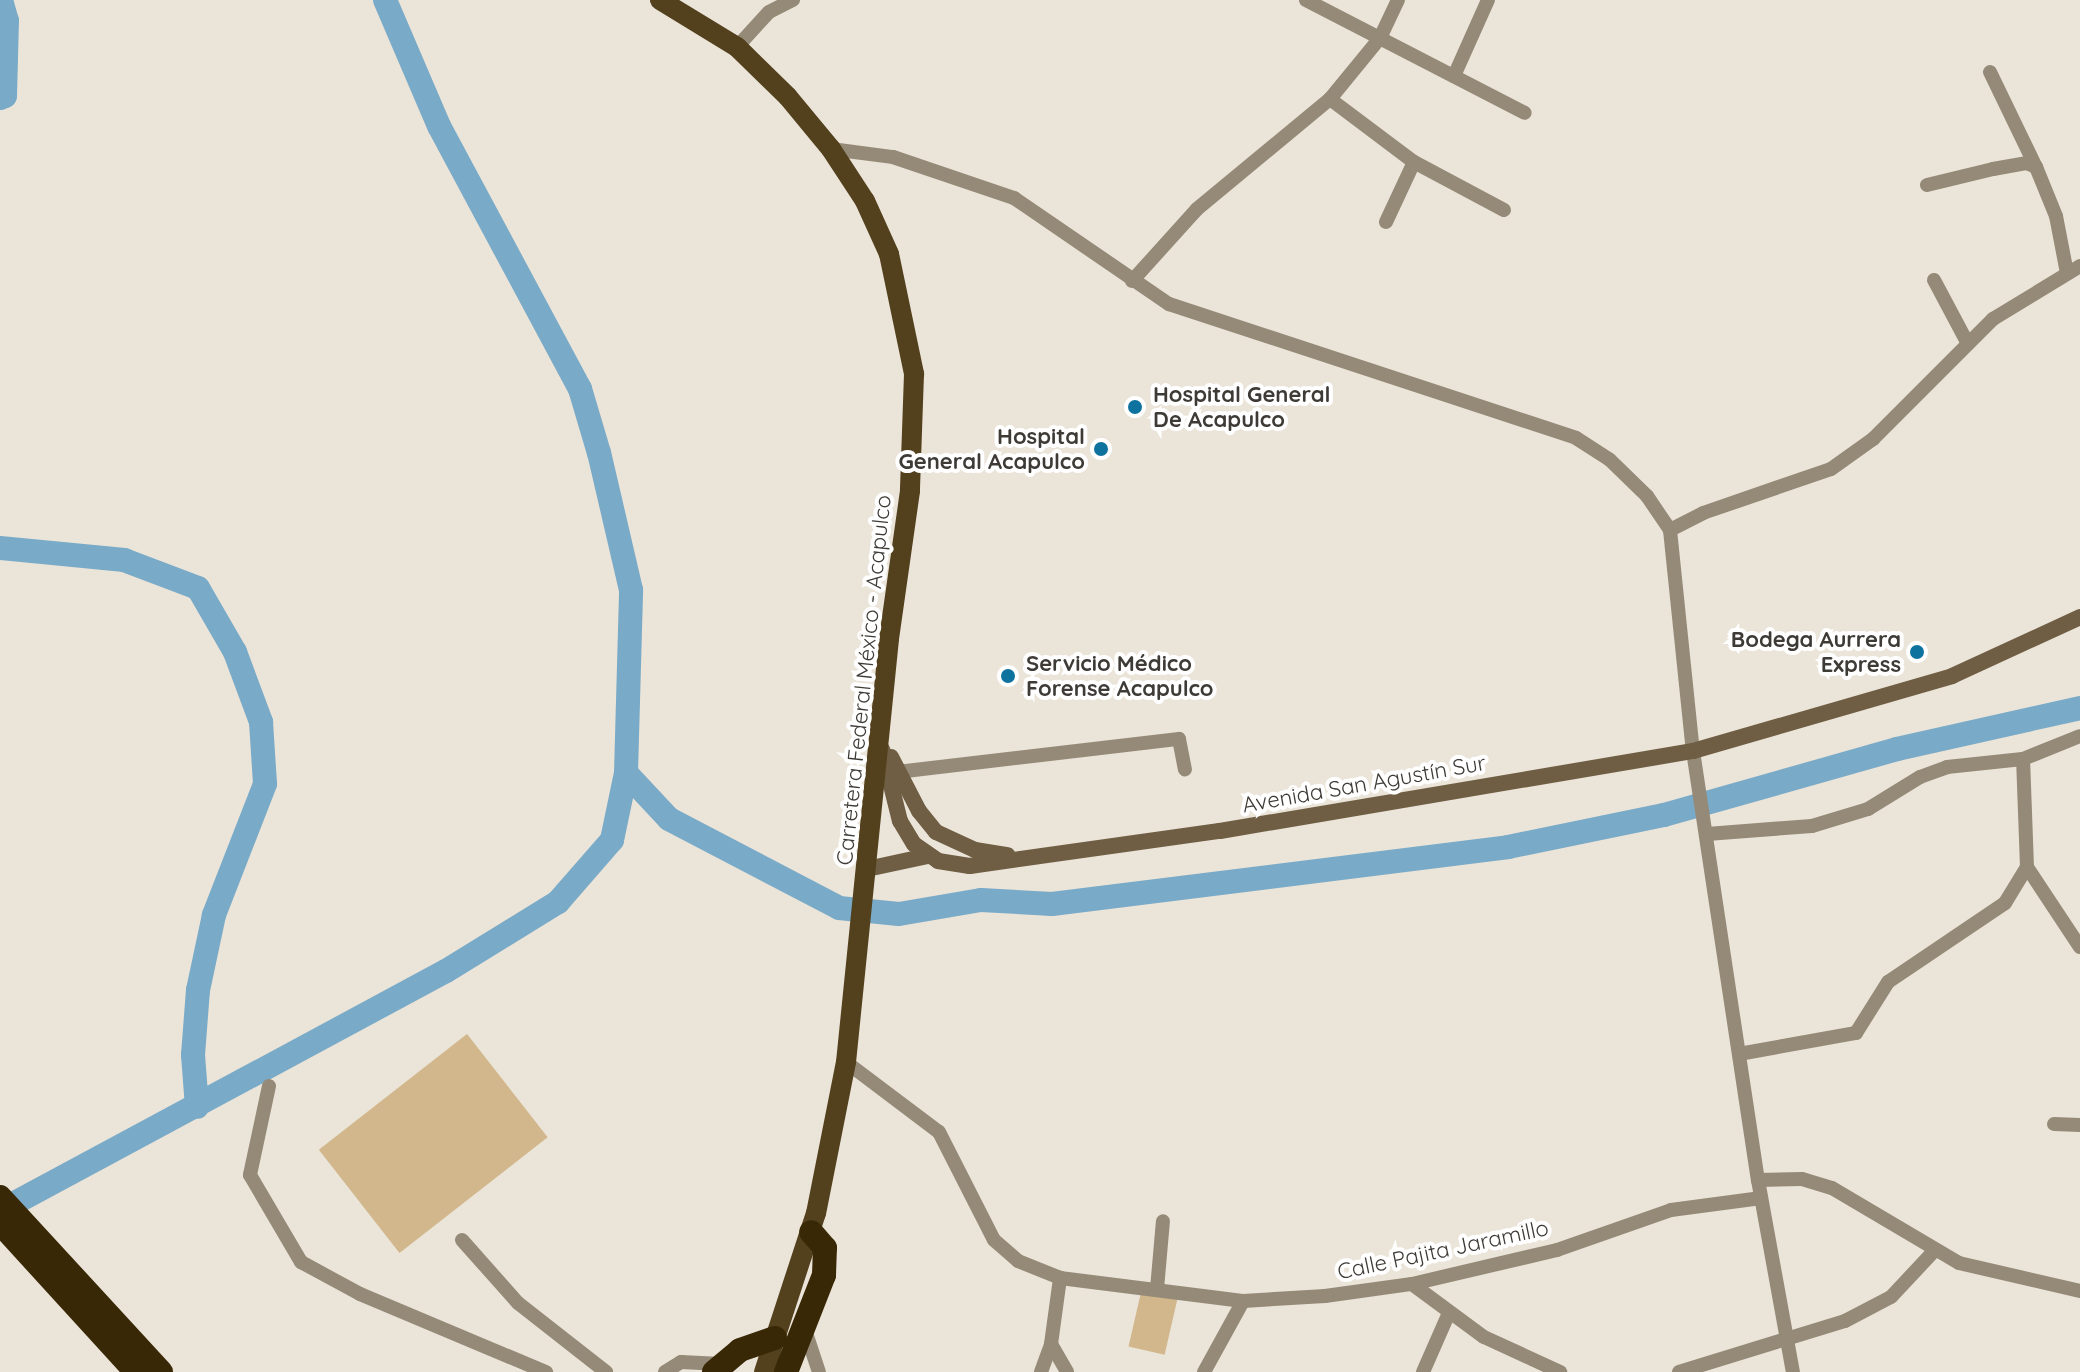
<!DOCTYPE html>
<meta charset="utf-8">
<style>
body{margin:0}
#map{position:relative;width:2080px;height:1372px;overflow:hidden;background:#ebe4d9;font-family:Quicksand,sans-serif}
div>[style]{position:absolute}
.green>*{inset:0;background:#d1b78b;transform-origin:0 0}
.river>*{height:24px;margin:-12px;padding:0 12px;transform-origin:12px;border-radius:12px;background:#79aac7}
.minor>*{height:14px;margin:-7px;padding:0 7px;transform-origin:7px;border-radius:7px;background:#958a77}
.secondary>*{height:16px;margin:-8px;padding:0 8px;transform-origin:8px;border-radius:8px;background:#6f5e43}
.primary>*{height:20px;margin:-10px;padding:0 10px;transform-origin:10px;border-radius:10px;background:#53401d}
.motorway>*{height:24px;margin:-12px;padding:0 12px;transform-origin:12px;border-radius:12px;background:#392806}
.dots>*{width:22px;height:22px;translate:-50% -50%;box-sizing:border-box;border:4px solid #fff;border-radius:50%}
span{translate:-50% -50%;white-space:nowrap;text-align:center;line-height:1.15;-webkit-text-stroke:8px #fff;paint-order:stroke}
.poi-label{font-size:22px;color:#3e3b37;font-weight:700}
.left{translate:0 -50%;text-align:left}
.right{translate:-100% -50%;text-align:right}
.street-label{font-size:22px;color:#3e3b37}
</style>
<div id="map">
<div class="green">
<div style="left:467px;top:1034px;width:131px;height:188px;rotate:52deg"></div>
<div style="left:1142px;top:1288px;width:37px;height:60px;rotate:13deg"></div>
</div>
<div class="river">
<div style="left:0;top:98px;width:5px;rotate:-22deg"></div>
<div style="left:5px;top:96px;width:75px;rotate:-88.5deg"></div>
<div style="left:7px;top:21px;width:22px;rotate:-106deg"></div>
<div style="left:0;top:548px;width:125px;rotate:5.5deg"></div>
<div style="left:124px;top:560px;width:79px;rotate:20.7deg"></div>
<div style="left:198px;top:588px;width:74px;rotate:60deg"></div>
<div style="left:235px;top:652px;width:75px;rotate:69.6deg"></div>
<div style="left:261px;top:722px;width:62px;rotate:86.3deg"></div>
<div style="left:265px;top:784px;width:141px;rotate:111.3deg"></div>
<div style="left:214px;top:915px;width:77px;rotate:102deg"></div>
<div style="left:198px;top:990px;width:65px;rotate:94.4deg"></div>
<div style="left:193px;top:1055px;width:52px;rotate:85.6deg"></div>
<div style="left:626px;top:773px;width:63px;rotate:46.9deg"></div>
<div style="left:669px;top:819px;width:192px;rotate:27.6deg"></div>
<div style="left:839px;top:908px;width:60px;rotate:5.7deg"></div>
<div style="left:899px;top:914px;width:83px;rotate:-9.7deg"></div>
<div style="left:981px;top:900px;width:71px;rotate:3.2deg"></div>
<div style="left:1052px;top:904px;width:460px;rotate:-7.1deg"></div>
<div style="left:1508px;top:847px;width:159px;rotate:-11.6deg"></div>
<div style="left:1664px;top:815px;width:242px;rotate:-15.8deg"></div>
<div style="left:1897px;top:749px;width:188px;rotate:-12.6deg"></div>
<div style="left:0;top:1211px;width:506px;rotate:-28.29deg"></div>
<div style="left:446px;top:971px;width:132px;rotate:-31.6deg"></div>
<div style="left:558px;top:902px;width:82px;rotate:-48.9deg"></div>
<div style="left:612px;top:840px;width:68px;rotate:-78.2deg"></div>
<div style="left:626px;top:773px;width:183px;rotate:-88.4deg"></div>
<div style="left:631px;top:590px;width:141px;rotate:-103.1deg"></div>
<div style="left:599px;top:453px;width:67px;rotate:-106.5deg"></div>
<div style="left:580px;top:389px;width:298px;rotate:-118.2deg"></div>
<div style="left:439px;top:126px;width:137px;rotate:-113.2deg"></div>
</div>
<div class="minor">
<div style="left:1306px;top:0;width:246px;rotate:27.3deg"></div>
<div style="left:737px;top:47px;width:47px;rotate:-47.6deg"></div>
<div style="left:769px;top:12px;width:27px;rotate:-27deg"></div>
<div style="left:1990px;top:72px;width:106px;rotate:64.2deg"></div>
<div style="left:1454px;top:76px;width:83px;rotate:-65.9deg"></div>
<div style="left:1330px;top:99px;width:105px;rotate:36.9deg"></div>
<div style="left:1414px;top:162px;width:102px;rotate:28.1deg"></div>
<div style="left:831px;top:149px;width:63px;rotate:7.4deg"></div>
<div style="left:893px;top:157px;width:128px;rotate:18.7deg"></div>
<div style="left:1014px;top:198px;width:188px;rotate:34.4deg"></div>
<div style="left:1169px;top:304px;width:428px;rotate:18.2deg"></div>
<div style="left:1576px;top:438px;width:40px;rotate:32.9deg"></div>
<div style="left:1610px;top:460px;width:52px;rotate:44.2deg"></div>
<div style="left:1647px;top:496px;width:41px;rotate:55.9deg"></div>
<div style="left:1670px;top:530px;width:222px;rotate:84.1deg"></div>
<div style="left:1693px;top:751px;width:434px;rotate:81.4deg"></div>
<div style="left:1758px;top:1180px;width:195px;rotate:79.7deg"></div>
<div style="left:1927px;top:185px;width:68px;rotate:-13.6deg"></div>
<div style="left:1993px;top:169px;width:35px;rotate:-10deg"></div>
<div style="left:2027px;top:163px;width:10px;rotate:24deg"></div>
<div style="left:2036px;top:167px;width:53px;rotate:67.8deg"></div>
<div style="left:2056px;top:216px;width:58px;rotate:79.1deg"></div>
<div style="left:1386px;top:222px;width:66px;rotate:-65deg"></div>
<div style="left:1934px;top:280px;width:72px;rotate:62deg"></div>
<div style="left:1132px;top:281px;width:97px;rotate:-47.9deg"></div>
<div style="left:1197px;top:209px;width:173px;rotate:-39.6deg"></div>
<div style="left:1330px;top:99px;width:79px;rotate:-50.7deg"></div>
<div style="left:1380px;top:38px;width:42px;rotate:-64.7deg"></div>
<div style="left:1670px;top:530px;width:37px;rotate:-27deg"></div>
<div style="left:1703px;top:513px;width:135px;rotate:-19deg"></div>
<div style="left:1831px;top:469px;width:52px;rotate:-35.5deg"></div>
<div style="left:1873px;top:439px;width:170px;rotate:-45deg"></div>
<div style="left:1993px;top:319px;width:102px;rotate:-31.3deg"></div>
<div style="left:897px;top:772px;width:284px;rotate:-6.7deg"></div>
<div style="left:1179px;top:739px;width:31px;rotate:79deg"></div>
<div style="left:1707px;top:834px;width:105px;rotate:-4.4deg"></div>
<div style="left:1812px;top:826px;width:59px;rotate:-16.9deg"></div>
<div style="left:1868px;top:809px;width:61px;rotate:-31.6deg"></div>
<div style="left:1920px;top:777px;width:29px;rotate:-20deg"></div>
<div style="left:1947px;top:767px;width:76px;rotate:-6deg"></div>
<div style="left:2023px;top:759px;width:61px;rotate:-22deg"></div>
<div style="left:2027px;top:867px;width:96px;rotate:56.5deg"></div>
<div style="left:1739px;top:1054px;width:119px;rotate:-10.2deg"></div>
<div style="left:1856px;top:1033px;width:60px;rotate:-57.9deg"></div>
<div style="left:1888px;top:982px;width:141px;rotate:-34deg"></div>
<div style="left:2005px;top:903px;width:42px;rotate:-58.6deg"></div>
<div style="left:2027px;top:867px;width:108px;rotate:-92.1deg"></div>
<div style="left:846px;top:1062px;width:116px;rotate:37deg"></div>
<div style="left:939px;top:1132px;width:121px;rotate:63deg"></div>
<div style="left:994px;top:1240px;width:32px;rotate:41deg"></div>
<div style="left:1018px;top:1261px;width:45px;rotate:22deg"></div>
<div style="left:1060px;top:1278px;width:184px;rotate:7.2deg"></div>
<div style="left:1243px;top:1301px;width:82px;rotate:-3.5deg"></div>
<div style="left:1325px;top:1296px;width:88px;rotate:-7.9deg"></div>
<div style="left:1412px;top:1284px;width:149px;rotate:-13.2deg"></div>
<div style="left:1557px;top:1250px;width:121px;rotate:-19.3deg"></div>
<div style="left:1671px;top:1210px;width:91px;rotate:-7.6deg"></div>
<div style="left:269px;top:1086px;width:91px;rotate:102.1deg"></div>
<div style="left:250px;top:1175px;width:101px;rotate:59.6deg"></div>
<div style="left:301px;top:1262px;width:67px;rotate:28.5deg"></div>
<div style="left:360px;top:1294px;width:202px;rotate:22.8deg"></div>
<div style="left:2054px;top:1124px;width:26px;rotate:2deg"></div>
<div style="left:1758px;top:1180px;width:44px;rotate:-1.3deg"></div>
<div style="left:1802px;top:1179px;width:31px;rotate:17deg"></div>
<div style="left:1832px;top:1188px;width:147px;rotate:30.6deg"></div>
<div style="left:1959px;top:1263px;width:124px;rotate:13deg"></div>
<div style="left:462px;top:1240px;width:84px;rotate:48.4deg"></div>
<div style="left:518px;top:1303px;width:112px;rotate:38.1deg"></div>
<div style="left:1412px;top:1284px;width:89px;rotate:36.4deg"></div>
<div style="left:1484px;top:1337px;width:84px;rotate:24.7deg"></div>
<div style="left:1157px;top:1289px;width:68px;rotate:-85deg"></div>
<div style="left:804px;top:1327px;width:47px;rotate:71.6deg"></div>
<div style="left:1051px;top:1344px;width:32px;rotate:60deg"></div>
<div style="left:665px;top:1372px;width:19px;rotate:-32deg"></div>
<div style="left:681px;top:1362px;width:40px;rotate:2.9deg"></div>
<div style="left:1041px;top:1372px;width:30px;rotate:-70deg"></div>
<div style="left:1051px;top:1344px;width:67px;rotate:-82.2deg"></div>
<div style="left:1204px;top:1372px;width:81px;rotate:-61.2deg"></div>
<div style="left:1423px;top:1372px;width:62px;rotate:-66.3deg"></div>
<div style="left:1679px;top:1372px;width:174px;rotate:-17.1deg"></div>
<div style="left:1845px;top:1321px;width:52px;rotate:-27.6deg"></div>
<div style="left:1891px;top:1297px;width:64px;rotate:-46.9deg"></div>
</div>
<div class="secondary">
<div style="left:882px;top:749px;width:74px;rotate:76deg"></div>
<div style="left:900px;top:821px;width:27px;rotate:59deg"></div>
<div style="left:914px;top:844px;width:29px;rotate:35deg"></div>
<div style="left:938px;top:861px;width:32px;rotate:9deg"></div>
<div style="left:970px;top:866px;width:252px;rotate:-8deg"></div>
<div style="left:1220px;top:831px;width:480px;rotate:-9.6deg"></div>
<div style="left:1693px;top:751px;width:270px;rotate:-16.1deg"></div>
<div style="left:1952px;top:676px;width:141px;rotate:-24.7deg"></div>
<div style="left:891px;top:757px;width:61px;rotate:62.6deg"></div>
<div style="left:919px;top:811px;width:27px;rotate:51deg"></div>
<div style="left:936px;top:832px;width:43px;rotate:24.8deg"></div>
<div style="left:975px;top:850px;width:33px;rotate:9deg"></div>
<div style="left:867px;top:869px;width:61px;rotate:-12.2deg"></div>
</div>
<div class="primary">
<div style="left:660px;top:0;width:90px;rotate:31.4deg"></div>
<div style="left:737px;top:47px;width:71px;rotate:44.4deg"></div>
<div style="left:788px;top:97px;width:67px;rotate:50.4deg"></div>
<div style="left:831px;top:149px;width:62px;rotate:56.8deg"></div>
<div style="left:865px;top:201px;width:58px;rotate:65.6deg"></div>
<div style="left:889px;top:254px;width:123px;rotate:78.2deg"></div>
<div style="left:914px;top:374px;width:117px;rotate:92deg"></div>
<div style="left:910px;top:491px;width:149px;rotate:98.1deg"></div>
<div style="left:889px;top:639px;width:425px;rotate:95.8deg"></div>
<div style="left:846px;top:1062px;width:154px;rotate:101.2deg"></div>
<div style="left:816px;top:1213px;width:167px;rotate:108.1deg"></div>
</div>
<div class="motorway">
<div style="left:0;top:1197px;width:238px;rotate:47.4deg"></div>
<div style="left:0;top:1223px;width:202px;rotate:47.6deg"></div>
<div style="left:714px;top:1372px;width:34px;rotate:-40deg"></div>
<div style="left:740px;top:1350px;width:37px;rotate:-19deg"></div>
<div style="left:786px;top:1372px;width:104px;rotate:-68.6deg"></div>
<div style="left:824px;top:1275px;width:27px;rotate:-88deg"></div>
<div style="left:825px;top:1248px;width:21px;rotate:-131deg"></div>
</div>
<div class="dots">
<div style="left:1135px;top:407px;background:#0e729f"></div>
<div style="left:1101px;top:449px;background:#0e729f"></div>
<div style="left:1917px;top:652px;background:#0e729f"></div>
<div style="left:1008px;top:676px;background:#0e729f"></div>
</div>
<div class="poi-label">
<span class="left" style="left:1153px;top:407px">Hospital General<br>De Acapulco</span>
<span class="right" style="left:1085px;top:449px">Hospital<br>General Acapulco</span>
<span class="right" style="left:1901px;top:652px">Bodega Aurrera<br>Express</span>
<span class="left" style="left:1026px;top:676px">Servicio Médico<br>Forense Acapulco</span>
</div>
<div class="street-label">
<span style="left:864px;top:680px;rotate:-84deg">Carretera Federal México - Acapulco</span>
<span style="left:1364px;top:784px;rotate:-10deg">Avenida San Agustín Sur</span>
<span style="left:1443px;top:1250px;rotate:-12deg">Calle Pajita Jaramillo</span>
</div>
</div>
